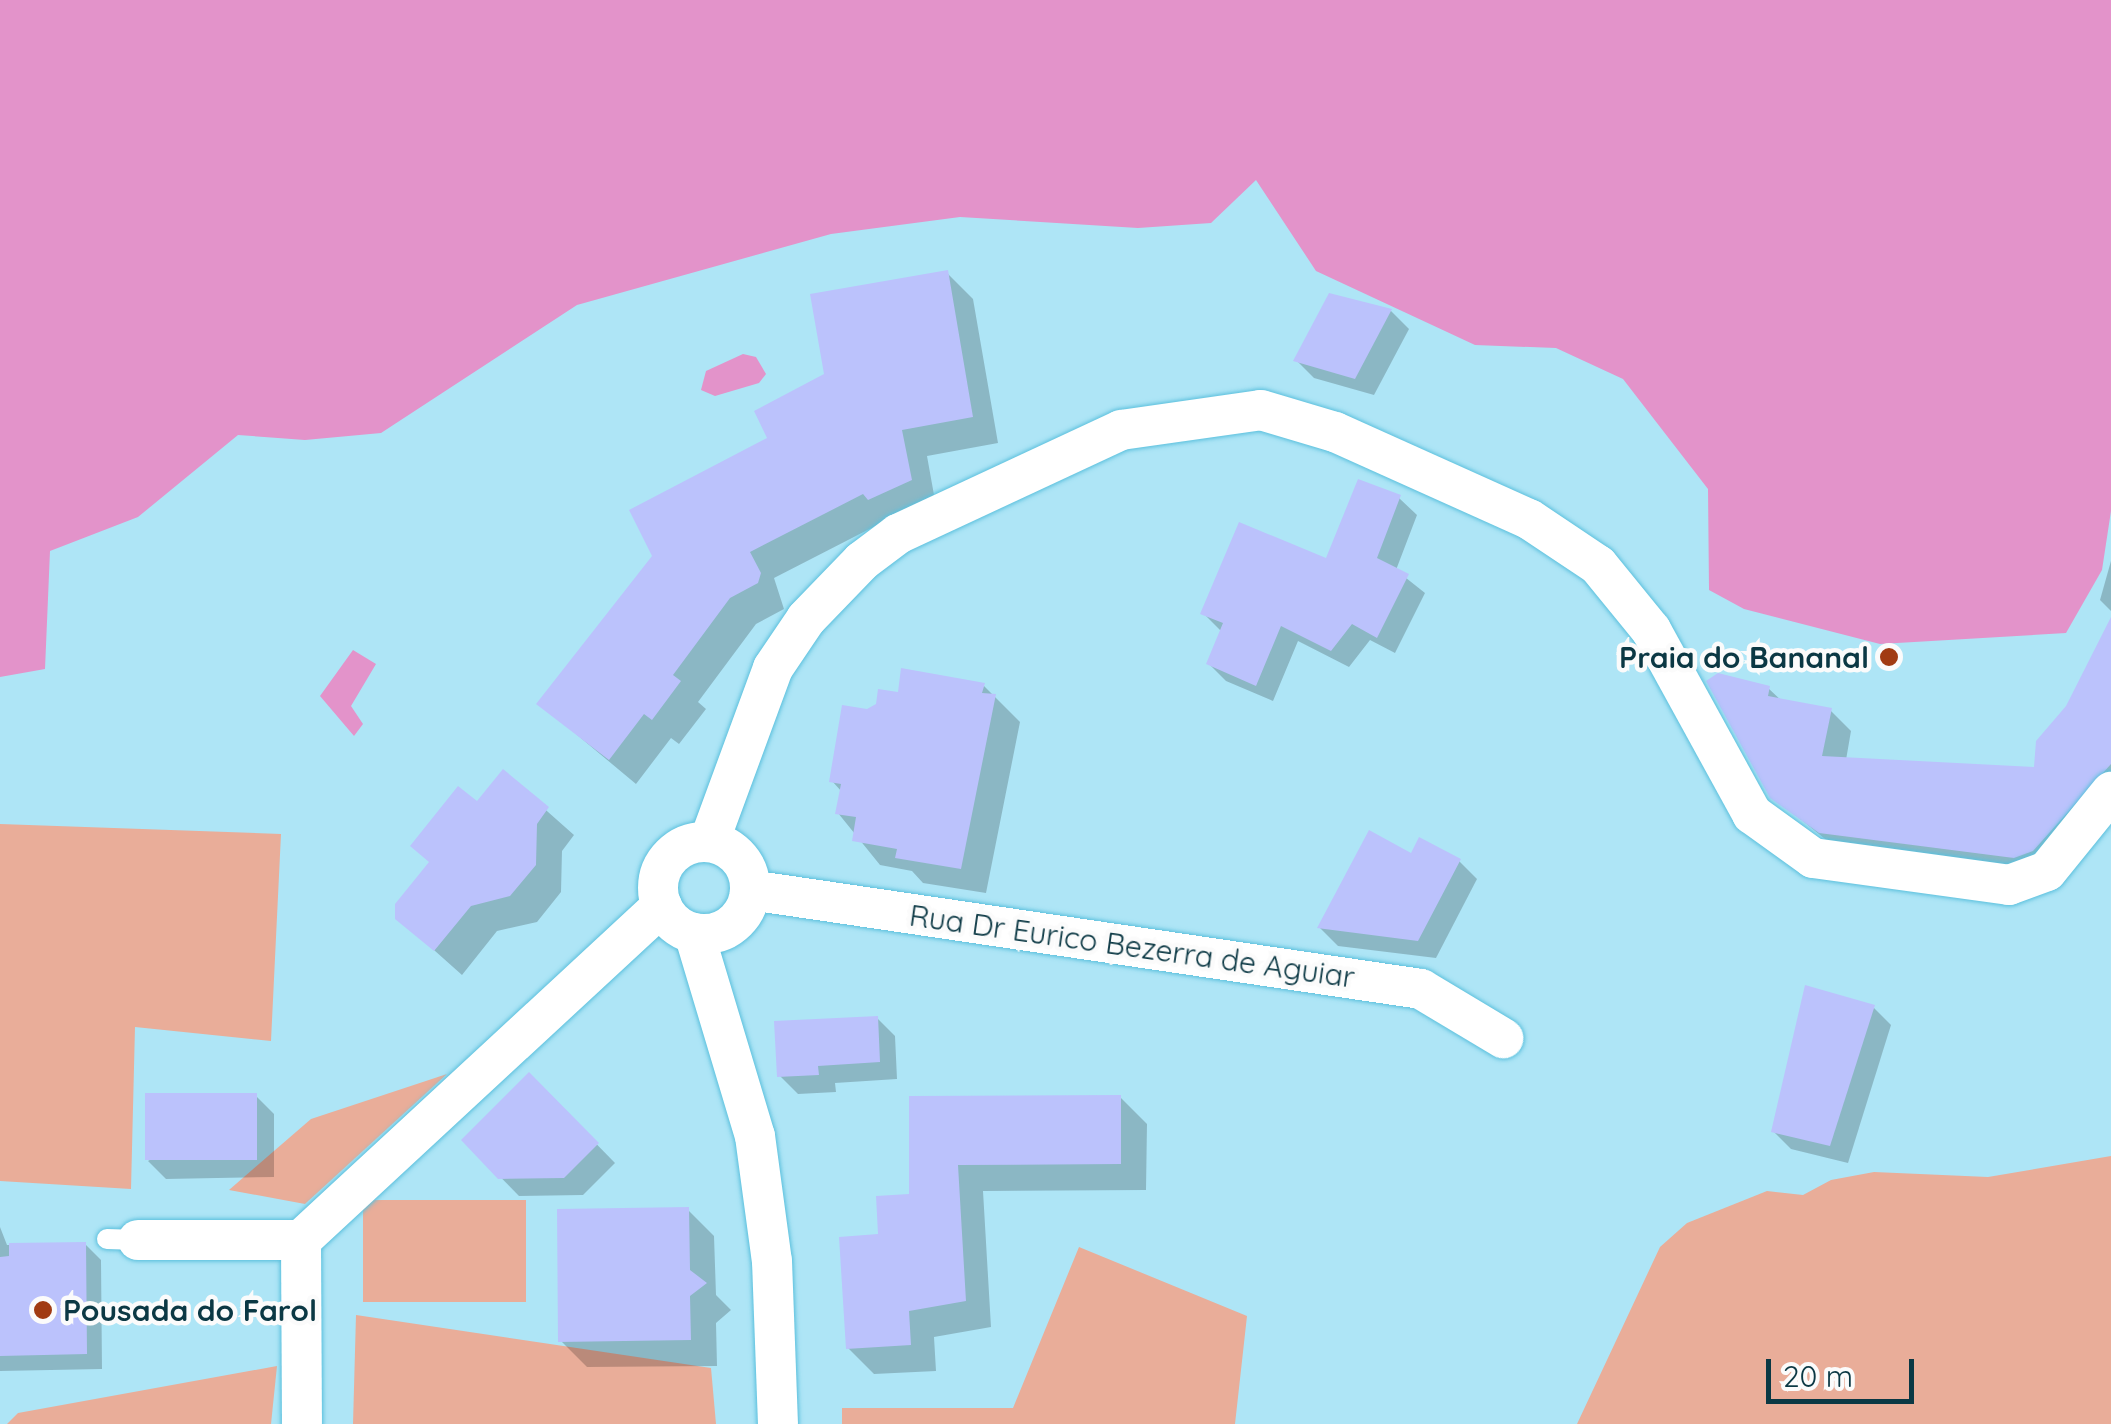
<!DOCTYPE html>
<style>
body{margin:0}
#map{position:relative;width:2111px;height:1424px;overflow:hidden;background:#aee5f6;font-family:Quicksand,sans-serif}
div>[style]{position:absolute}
.green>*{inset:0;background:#e9ad99;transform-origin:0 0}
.water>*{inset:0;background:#e393ca}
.shadow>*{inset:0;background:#0003}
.building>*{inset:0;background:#bbc2fc;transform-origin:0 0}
.roads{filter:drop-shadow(0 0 2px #5bc0dd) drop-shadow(0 0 2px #5bc0dd)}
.lane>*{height:20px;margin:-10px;padding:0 10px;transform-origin:10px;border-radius:10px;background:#fff}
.street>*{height:40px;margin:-20px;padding:0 20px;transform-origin:20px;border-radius:20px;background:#fff}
.street>.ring{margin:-20px;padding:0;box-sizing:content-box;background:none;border:40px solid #fff;border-radius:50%}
.dots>*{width:28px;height:28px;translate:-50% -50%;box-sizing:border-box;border:5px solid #fbfbfb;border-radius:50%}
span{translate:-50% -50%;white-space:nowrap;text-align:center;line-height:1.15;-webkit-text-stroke:9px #fbfbfb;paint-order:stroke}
.poi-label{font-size:30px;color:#0b3844;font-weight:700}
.right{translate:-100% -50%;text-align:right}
.left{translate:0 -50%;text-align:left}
.street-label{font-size:30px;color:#0b3844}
.scale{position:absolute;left:1766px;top:1359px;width:148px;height:45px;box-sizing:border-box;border:5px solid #0b3844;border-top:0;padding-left:12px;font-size:30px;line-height:35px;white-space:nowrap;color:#0b3844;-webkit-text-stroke:8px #fbfbfb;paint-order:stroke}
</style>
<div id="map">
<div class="green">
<div style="clip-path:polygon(0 824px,281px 834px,271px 1041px,135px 1027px,131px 1189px,0 1181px)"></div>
<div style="clip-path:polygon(447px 1074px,305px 1204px,229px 1190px,311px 1119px)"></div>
<div style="clip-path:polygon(2111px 1156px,2111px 1424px,1577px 1424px,1660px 1247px,1687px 1223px,1767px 1191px,1803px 1195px,1831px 1180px,1874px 1172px,1988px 1177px)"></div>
<div style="left:526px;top:1200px;width:102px;height:163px;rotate:90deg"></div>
<div style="clip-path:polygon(1079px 1247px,1247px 1316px,1235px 1424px,842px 1424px,842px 1408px,1013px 1408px)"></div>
<div style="clip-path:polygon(356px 1315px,711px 1368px,716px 1424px,353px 1424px)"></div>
<div style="clip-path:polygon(277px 1366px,271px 1424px,7px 1424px,18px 1413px)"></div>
</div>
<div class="water">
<div style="clip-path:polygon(0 0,2111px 0,2111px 511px,2102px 570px,2066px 633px,1880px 644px,1744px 609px,1709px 590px,1708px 489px,1623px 379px,1556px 348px,1475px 345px,1316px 271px,1256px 180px,1211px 223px,1138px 228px,960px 217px,831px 234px,577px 305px,381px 433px,305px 440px,238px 435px,138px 517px,50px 551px,45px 669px,0 677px)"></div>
<div style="clip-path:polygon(743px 354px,756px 357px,766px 374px,759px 383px,715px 396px,701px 390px,706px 371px)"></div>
<div style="clip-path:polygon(353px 650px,376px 664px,351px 706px,363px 724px,354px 736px,320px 696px)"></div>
</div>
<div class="shadow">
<div style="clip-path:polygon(947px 273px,973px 299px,998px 443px,927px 456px,936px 506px,889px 519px,774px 578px,784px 609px,756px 624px,698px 702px,706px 709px,679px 744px,671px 738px,636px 784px,540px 704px,827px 376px)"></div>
<div style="clip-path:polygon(1330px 296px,1391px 311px,1409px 329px,1374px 395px,1314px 378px,1296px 360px)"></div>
<div style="clip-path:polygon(1399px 498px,1417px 515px,1396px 570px,1425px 593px,1395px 653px,1370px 640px,1349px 667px,1298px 641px,1273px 701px,1226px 681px,1209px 664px,1222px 632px,1203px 613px,1328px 562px)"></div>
<div style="clip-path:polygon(2111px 561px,2111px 611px,2100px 600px)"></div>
<div style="clip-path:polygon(2111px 622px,2111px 799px,2053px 871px,1841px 852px,1772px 796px,1710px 682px,1768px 688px,1782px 701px,1831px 711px,1851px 731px,1846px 760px,2036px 769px)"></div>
<div style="clip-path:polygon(983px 685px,1020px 722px,986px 893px,923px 883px,912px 871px,880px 865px,838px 813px,842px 792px,832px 781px,868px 711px,900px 695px)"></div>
<div style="clip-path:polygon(504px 773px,574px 835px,562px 851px,561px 892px,537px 922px,497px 931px,462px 975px,398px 918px)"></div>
<div style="clip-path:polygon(1412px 856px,1459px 861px,1477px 879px,1436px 958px,1338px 946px,1320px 928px)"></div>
<div style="clip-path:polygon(1873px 1007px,1891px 1025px,1848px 1163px,1791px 1149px,1773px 1131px)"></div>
<div style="clip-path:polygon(877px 1018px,895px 1036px,897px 1079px,835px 1083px,836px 1092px,798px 1094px,780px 1076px)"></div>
<div style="clip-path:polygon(529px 1075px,615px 1163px,583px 1195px,519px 1196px,464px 1140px)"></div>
<div style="clip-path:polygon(256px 1096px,274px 1114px,274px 1177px,166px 1179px,148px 1161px)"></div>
<div style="clip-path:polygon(1120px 1097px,1147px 1124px,1146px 1190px,983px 1191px,991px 1327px,934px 1337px,936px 1371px,874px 1374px,848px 1348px,881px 1237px,911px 1196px,912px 1099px)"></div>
<div style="clip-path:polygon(688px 1210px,714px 1236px,716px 1295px,731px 1310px,716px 1323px,717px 1366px,587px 1367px,561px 1341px)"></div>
<div style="clip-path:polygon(0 1227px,7px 1245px,85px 1244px,101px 1260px,102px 1369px,0 1371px)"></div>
</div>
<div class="building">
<div style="clip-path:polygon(948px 270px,973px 417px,902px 430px,912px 480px,868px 500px,863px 494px,750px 552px,761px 573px,758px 583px,730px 598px,673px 675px,681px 681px,652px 720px,644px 714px,609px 760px,536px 704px,652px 556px,629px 510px,767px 438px,754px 411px,824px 374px,810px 294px)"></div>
<div style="clip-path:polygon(1329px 293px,1392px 309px,1355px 379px,1293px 361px)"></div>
<div style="clip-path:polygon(1358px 479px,1401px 495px,1377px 558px,1409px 574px,1377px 638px,1352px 624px,1331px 651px,1281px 626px,1256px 686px,1206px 664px,1223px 623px,1200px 614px,1239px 522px,1326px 558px)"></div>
<div style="clip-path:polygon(2111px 617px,2111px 764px,2033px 851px,2014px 858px,1819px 833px,1770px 798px,1706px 681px,1718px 673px,1770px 686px,1768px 696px,1832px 708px,1822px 756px,2034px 767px,2036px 741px,2066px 706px)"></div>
<div style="clip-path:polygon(901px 668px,985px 683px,982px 693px,996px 694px,961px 869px,895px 858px,897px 849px,852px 841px,856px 817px,835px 814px,841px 784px,829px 782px,842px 705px,867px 709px,876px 704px,878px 689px,898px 692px)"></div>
<div style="clip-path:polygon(503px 769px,549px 807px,537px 824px,536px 865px,510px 896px,471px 906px,434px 951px,395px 919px,395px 904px,429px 862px,410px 846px,458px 786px,477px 801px)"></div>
<div style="clip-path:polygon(1369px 830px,1411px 853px,1419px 837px,1461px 859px,1418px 941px,1317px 928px)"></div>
<div style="clip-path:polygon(1805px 985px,1875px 1005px,1830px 1146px,1771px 1132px)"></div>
<div style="clip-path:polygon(878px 1016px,880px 1062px,818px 1066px,819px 1075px,777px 1077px,774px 1021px)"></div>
<div style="clip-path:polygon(529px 1072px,599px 1143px,564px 1178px,498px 1179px,461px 1140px)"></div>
<div style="left:257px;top:1093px;width:67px;height:112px;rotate:90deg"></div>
<div style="clip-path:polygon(1121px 1095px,1121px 1164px,958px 1165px,966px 1301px,909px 1311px,911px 1345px,846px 1349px,839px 1237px,878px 1234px,876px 1196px,909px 1194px,909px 1096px)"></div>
<div style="clip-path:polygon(689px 1207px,690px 1270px,707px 1283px,690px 1296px,691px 1340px,558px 1342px,557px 1209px)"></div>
<div style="clip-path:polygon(86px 1242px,87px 1354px,0 1356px,0 1257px,9px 1256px,9px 1243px)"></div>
</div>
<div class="roads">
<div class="lane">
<div style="left:107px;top:1239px;width:31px;rotate:2deg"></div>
</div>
<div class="street">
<div style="left:709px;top:842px;width:185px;rotate:-69.8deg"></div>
<div style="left:773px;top:668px;width:59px;rotate:-56deg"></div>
<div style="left:806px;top:619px;width:81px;rotate:-46deg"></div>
<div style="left:862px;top:561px;width:45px;rotate:-36.9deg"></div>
<div style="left:898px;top:534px;width:246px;rotate:-25deg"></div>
<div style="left:1121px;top:430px;width:141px;rotate:-8.1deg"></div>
<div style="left:1261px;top:410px;width:77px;rotate:16.6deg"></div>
<div style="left:1335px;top:432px;width:213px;rotate:24.2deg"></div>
<div style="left:1529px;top:519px;width:83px;rotate:33.7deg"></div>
<div style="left:1598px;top:565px;width:84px;rotate:50.8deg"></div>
<div style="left:1651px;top:630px;width:210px;rotate:61.2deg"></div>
<div style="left:1752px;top:814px;width:75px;rotate:35.8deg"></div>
<div style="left:1813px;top:858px;width:198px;rotate:7.8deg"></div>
<div style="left:2009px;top:885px;width:40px;rotate:-20.2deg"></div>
<div style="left:2047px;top:871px;width:102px;rotate:-51deg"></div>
<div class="ring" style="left:658px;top:842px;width:52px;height:52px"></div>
<div style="left:750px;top:890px;width:678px;rotate:8.39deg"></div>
<div style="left:1421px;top:989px;width:96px;rotate:30.9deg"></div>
<div style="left:694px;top:933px;width:212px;rotate:73.3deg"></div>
<div style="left:755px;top:1136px;width:126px;rotate:82.3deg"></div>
<div style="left:772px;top:1261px;width:163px;rotate:87.9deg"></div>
<div style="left:138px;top:1240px;width:163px"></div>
<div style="left:301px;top:1240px;width:492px;rotate:-42.8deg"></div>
<div style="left:301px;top:1240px;width:184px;rotate:89.7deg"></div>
</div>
</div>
<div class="dots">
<div style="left:1889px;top:657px;background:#a13b13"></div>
<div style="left:43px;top:1310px;background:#a13b13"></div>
</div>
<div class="poi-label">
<span class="right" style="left:1869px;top:657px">Praia do Bananal</span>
<span class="left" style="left:63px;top:1310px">Pousada do Farol</span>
</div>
<div class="street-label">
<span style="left:1132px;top:946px;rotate:8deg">Rua Dr Eurico Bezerra de Aguiar</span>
</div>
<div class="scale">20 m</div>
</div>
